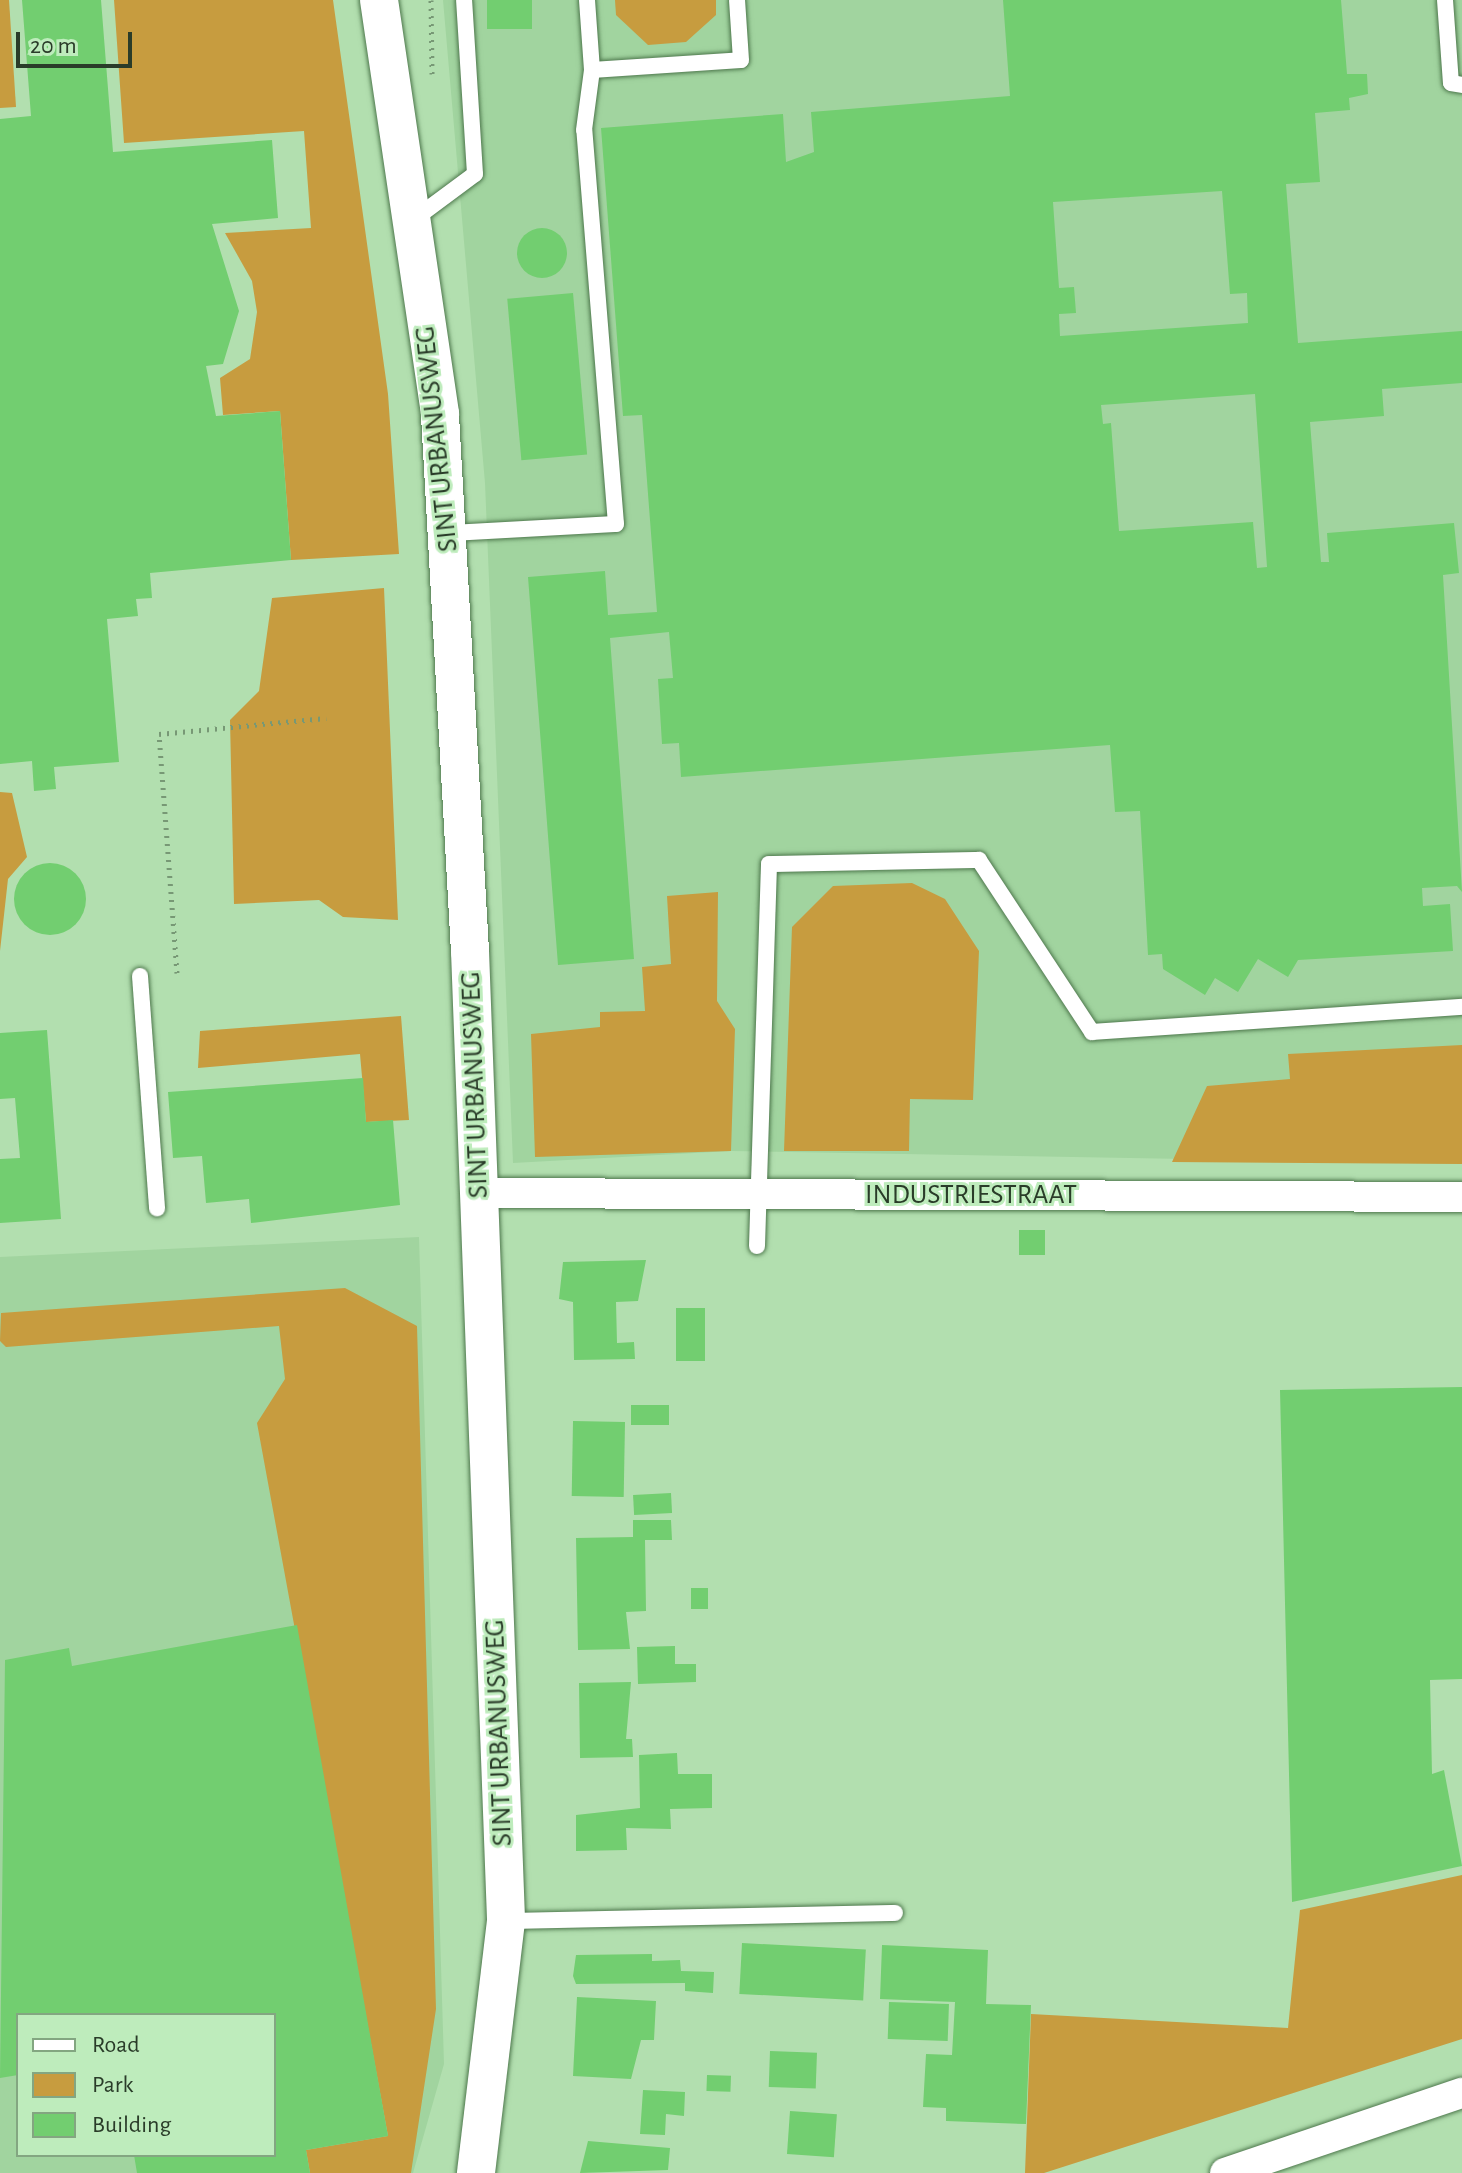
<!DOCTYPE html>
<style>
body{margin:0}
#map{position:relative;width:1462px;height:2173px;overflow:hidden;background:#b2dfaf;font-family:"Alegreya Sans",sans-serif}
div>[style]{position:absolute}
.built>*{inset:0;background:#a1d49f}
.green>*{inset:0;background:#c79c3f}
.building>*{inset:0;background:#72ce70;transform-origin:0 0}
.round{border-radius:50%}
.path>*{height:5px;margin-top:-2.5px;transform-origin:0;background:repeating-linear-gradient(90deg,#779875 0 2px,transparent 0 8px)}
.roads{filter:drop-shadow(0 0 2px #4e784d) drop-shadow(0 0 2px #4e784d)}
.service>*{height:16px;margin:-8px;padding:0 8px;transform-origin:8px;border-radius:8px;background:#fff}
.minor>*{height:30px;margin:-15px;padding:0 15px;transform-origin:15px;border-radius:15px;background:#fff}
.tertiary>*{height:38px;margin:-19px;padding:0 19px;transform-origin:19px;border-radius:19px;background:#fff}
span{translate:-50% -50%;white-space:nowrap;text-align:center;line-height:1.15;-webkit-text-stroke:6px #beecbc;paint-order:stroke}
.street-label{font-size:28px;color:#2a3c29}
.legend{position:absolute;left:16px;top:2013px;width:260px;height:144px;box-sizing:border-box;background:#beecbc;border:2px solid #83a681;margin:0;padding:10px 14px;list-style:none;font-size:24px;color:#2a3c29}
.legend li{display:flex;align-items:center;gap:16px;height:40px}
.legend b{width:40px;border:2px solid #83a681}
.scale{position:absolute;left:16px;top:32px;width:116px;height:36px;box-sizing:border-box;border:4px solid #2a3c29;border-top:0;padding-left:10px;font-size:24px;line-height:28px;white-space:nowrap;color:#2a3c29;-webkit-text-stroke:6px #beecbc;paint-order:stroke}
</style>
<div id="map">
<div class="built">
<div style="clip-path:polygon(443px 0,1462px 0,1462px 1164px,731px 1151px,513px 1163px,485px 483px)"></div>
<div style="clip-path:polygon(evenodd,419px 1237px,444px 2064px,413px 2173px,0 2173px,0 1257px,419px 1237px,18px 2015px,274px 2015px,274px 2155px,18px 2155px,18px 2015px)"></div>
</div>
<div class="green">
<div style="clip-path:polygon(0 0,9px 0,16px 107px,0 108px)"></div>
<div style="clip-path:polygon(114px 0,333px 0,388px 394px,399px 554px,291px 560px,280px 411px,223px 415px,220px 378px,250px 359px,257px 312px,252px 281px,225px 233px,311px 228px,304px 131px,124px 143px)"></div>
<div style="clip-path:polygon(615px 0,716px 0,716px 15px,686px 42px,648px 45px,616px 15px)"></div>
<div style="clip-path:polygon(384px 588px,398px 920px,343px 917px,319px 900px,234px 904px,230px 720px,259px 691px,272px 598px)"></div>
<div style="clip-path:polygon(0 792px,12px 793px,27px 857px,8px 879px,0 951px)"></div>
<div style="clip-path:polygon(912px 883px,945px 899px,979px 951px,973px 1100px,910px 1099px,909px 1151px,784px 1151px,792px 927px,833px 886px)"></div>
<div style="clip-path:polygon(718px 892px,717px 1001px,735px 1029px,731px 1151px,535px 1157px,531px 1034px,600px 1027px,600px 1012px,645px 1011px,642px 967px,671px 964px,667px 896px)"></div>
<div style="clip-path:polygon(401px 1016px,409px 1120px,366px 1122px,360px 1054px,198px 1068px,200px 1031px)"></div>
<div style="clip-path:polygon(1462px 1045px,1462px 1164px,1172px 1162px,1207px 1086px,1290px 1079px,1288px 1054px)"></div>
<div style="clip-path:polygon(345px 1288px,417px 1326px,436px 2009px,411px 2173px,310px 2173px,306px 2150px,388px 2136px,257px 1423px,285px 1379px,279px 1326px,6px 1347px,0 1341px,1px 1313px)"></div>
<div style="clip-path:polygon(1462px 1875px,1462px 2039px,1044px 2173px,1025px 2173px,1031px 2014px,1288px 2028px,1300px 1910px)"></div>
</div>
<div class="building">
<div style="clip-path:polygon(22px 0,101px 0,113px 152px,272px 140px,278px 218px,212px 224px,239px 311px,223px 364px,206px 366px,216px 416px,280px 411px,291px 560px,150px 573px,152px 598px,136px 599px,138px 616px,107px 619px,119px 762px,54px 767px,56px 789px,34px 791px,32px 761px,0 764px,0 119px,31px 116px)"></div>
<div style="left:487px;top:0;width:45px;height:29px"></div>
<div style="clip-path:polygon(evenodd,1003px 0,1341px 0,1347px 74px,1367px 74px,1368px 94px,1349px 98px,1350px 110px,1315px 113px,1320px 182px,1286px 184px,1298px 343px,1462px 331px,1462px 383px,1382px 389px,1384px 416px,1310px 422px,1321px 562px,1329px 562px,1327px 533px,1454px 523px,1459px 573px,1443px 575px,1462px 892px,1457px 886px,1422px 888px,1423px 906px,1450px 904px,1453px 951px,1298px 960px,1288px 977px,1258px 959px,1238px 992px,1215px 978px,1205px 995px,1163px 969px,1162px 954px,1148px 955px,1140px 811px,1115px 812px,1110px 745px,681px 777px,679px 743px,662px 744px,658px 679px,673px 678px,669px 632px,610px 638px,634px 959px,558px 965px,528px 577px,605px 571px,608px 615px,657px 612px,642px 415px,623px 416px,601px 128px,783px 114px,786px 162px,814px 152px,811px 112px,1010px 96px,1003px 0,1222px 191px,1230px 294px,1247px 293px,1248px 323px,1060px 336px,1059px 314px,1076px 313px,1074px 287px,1059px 288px,1053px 202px,1222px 191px,1003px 0,1255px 394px,1267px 567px,1257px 568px,1253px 522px,1119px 531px,1111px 423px,1103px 424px,1101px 405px,1255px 394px)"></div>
<div class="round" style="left:517px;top:228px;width:50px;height:50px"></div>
<div style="left:573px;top:293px;width:162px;height:66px;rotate:85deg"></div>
<div class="round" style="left:14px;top:863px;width:72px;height:72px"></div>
<div style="clip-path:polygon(47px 1030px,61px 1219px,0 1223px,0 1159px,20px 1158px,15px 1098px,0 1099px,0 1033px)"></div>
<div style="clip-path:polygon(363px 1078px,366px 1122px,393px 1120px,400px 1205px,251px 1223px,249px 1199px,206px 1203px,202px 1156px,173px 1158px,168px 1092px)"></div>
<div style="left:1019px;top:1230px;width:26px;height:25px"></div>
<div style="clip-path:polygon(646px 1260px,638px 1301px,616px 1302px,617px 1343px,634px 1342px,635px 1359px,574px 1360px,573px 1302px,559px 1299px,563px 1262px)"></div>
<div style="left:676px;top:1308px;width:29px;height:53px"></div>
<div style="clip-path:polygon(1462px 1387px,1462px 1679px,1430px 1680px,1432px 1774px,1444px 1770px,1462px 1866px,1292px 1902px,1280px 1390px)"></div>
<div style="left:631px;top:1405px;width:38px;height:20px"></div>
<div style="left:625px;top:1422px;width:75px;height:52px;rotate:91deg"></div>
<div style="left:671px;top:1493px;width:20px;height:38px;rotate:87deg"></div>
<div style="clip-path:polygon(633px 1520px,671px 1520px,672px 1540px,645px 1540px,646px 1611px,626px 1612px,630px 1649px,578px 1650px,576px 1538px,633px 1537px)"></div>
<div style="left:691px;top:1588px;width:17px;height:21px"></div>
<div style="clip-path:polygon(297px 1625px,388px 2136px,306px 2150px,310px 2173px,137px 2173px,134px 2155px,274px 2155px,274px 2015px,18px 2015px,18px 2075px,0 2078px,5px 1660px,69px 1648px,72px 1666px)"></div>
<div style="clip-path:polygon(675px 1646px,675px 1664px,696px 1664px,696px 1682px,638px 1684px,637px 1647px)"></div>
<div style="clip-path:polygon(631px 1682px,626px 1739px,632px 1739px,633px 1757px,580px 1758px,579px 1683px)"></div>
<div style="clip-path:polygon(677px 1753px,678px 1774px,712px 1774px,712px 1808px,670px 1809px,671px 1829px,626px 1828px,627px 1850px,576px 1851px,576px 1815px,640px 1808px,639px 1755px)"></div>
<div style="left:742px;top:1943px;width:124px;height:51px;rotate:3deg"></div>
<div style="clip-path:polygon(882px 1945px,988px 1950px,986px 2004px,1031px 2005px,1026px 2124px,946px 2121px,946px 2108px,923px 2107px,926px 2054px,952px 2055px,955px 2002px,880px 1999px)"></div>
<div style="clip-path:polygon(652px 1954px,652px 1961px,680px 1960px,681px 1971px,714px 1972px,713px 1993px,685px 1991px,685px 1983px,576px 1984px,573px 1976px,576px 1955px)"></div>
<div style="clip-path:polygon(577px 1997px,656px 2001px,654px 2040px,641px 2040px,631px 2079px,573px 2076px)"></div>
<div style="left:889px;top:2002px;width:60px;height:37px;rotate:2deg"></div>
<div style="left:770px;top:2051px;width:47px;height:36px;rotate:2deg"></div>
<div style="left:707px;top:2075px;width:24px;height:16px;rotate:2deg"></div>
<div style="clip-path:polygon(643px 2090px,685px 2092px,684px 2116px,666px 2114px,665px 2135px,640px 2134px)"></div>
<div style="left:790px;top:2111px;width:47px;height:43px;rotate:4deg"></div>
<div style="clip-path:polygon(588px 2141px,670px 2148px,668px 2170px,580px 2173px)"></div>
</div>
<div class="path">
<div style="left:431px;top:0;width:74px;rotate:89.2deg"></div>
<div style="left:177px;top:973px;width:240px;rotate:-94.3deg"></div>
<div style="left:159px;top:734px;width:168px;rotate:-5.5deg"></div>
</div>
<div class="roads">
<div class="service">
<div style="left:1445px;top:0;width:83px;rotate:85.9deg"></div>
<div style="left:1451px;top:83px;width:11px;rotate:10deg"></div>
<div style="left:592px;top:70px;width:149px;rotate:-3.8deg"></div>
<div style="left:741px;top:60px;width:60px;rotate:-93.8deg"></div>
<div style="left:413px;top:220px;width:77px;rotate:-36.6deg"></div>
<div style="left:475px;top:174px;width:174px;rotate:-93.6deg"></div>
<div style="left:450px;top:533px;width:166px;rotate:-3.1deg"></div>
<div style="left:616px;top:524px;width:395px;rotate:-94.6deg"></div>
<div style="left:584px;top:130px;width:61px;rotate:-82.4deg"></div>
<div style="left:592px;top:70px;width:70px;rotate:-94.1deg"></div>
<div style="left:140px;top:976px;width:233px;rotate:85.8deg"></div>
<div style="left:757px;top:1246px;width:382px;rotate:-88.2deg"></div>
<div style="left:769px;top:864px;width:210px;rotate:-1.1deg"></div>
<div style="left:979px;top:860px;width:206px;rotate:56.7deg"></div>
<div style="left:1092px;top:1032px;width:371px;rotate:-3.9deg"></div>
<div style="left:506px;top:1921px;width:389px;rotate:-1.2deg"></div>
</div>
<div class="minor">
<div style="left:480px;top:1193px;width:982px;rotate:0.23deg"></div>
<div style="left:1225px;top:2173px;width:250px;rotate:-18.7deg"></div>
</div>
<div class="tertiary">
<div style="left:379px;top:0;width:419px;rotate:81.6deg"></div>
<div style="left:440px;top:415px;width:537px;rotate:86.8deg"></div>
<div style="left:470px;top:951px;width:971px;rotate:87.87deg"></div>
<div style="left:506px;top:1921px;width:254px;rotate:96.8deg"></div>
</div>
</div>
<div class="street-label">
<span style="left:437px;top:439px;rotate:-96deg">SINT URBANUSWEG</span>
<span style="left:475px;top:1085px;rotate:-92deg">SINT URBANUSWEG</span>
<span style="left:971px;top:1195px">INDUSTRIESTRAAT</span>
<span style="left:499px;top:1733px;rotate:-92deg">SINT URBANUSWEG</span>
</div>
<ul class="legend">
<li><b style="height:10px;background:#fff"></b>Road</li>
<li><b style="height:22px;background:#c79c3f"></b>Park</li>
<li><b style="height:22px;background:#72ce70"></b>Building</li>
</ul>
<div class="scale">20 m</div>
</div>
